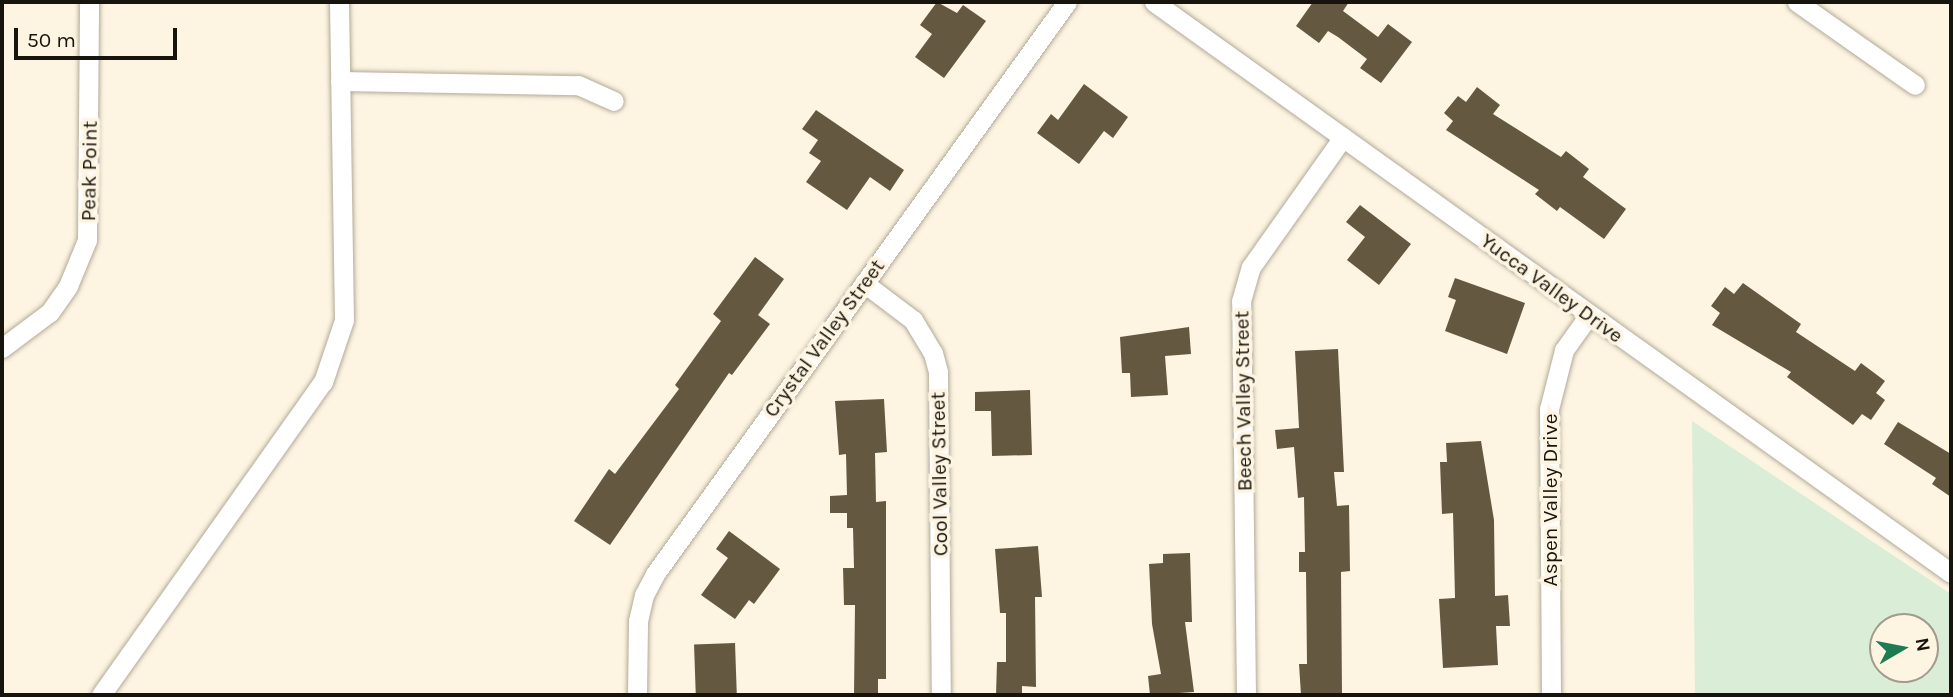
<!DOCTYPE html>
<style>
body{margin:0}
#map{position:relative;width:1953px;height:697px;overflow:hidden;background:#fdf4e1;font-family:Karla,sans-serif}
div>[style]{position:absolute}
.green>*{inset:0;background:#daedd6}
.building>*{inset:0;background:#645940;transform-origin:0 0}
.roads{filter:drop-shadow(0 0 2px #b2aa98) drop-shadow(0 0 2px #b2aa98)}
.street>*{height:19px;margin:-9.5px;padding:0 9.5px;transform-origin:9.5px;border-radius:9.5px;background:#fff}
span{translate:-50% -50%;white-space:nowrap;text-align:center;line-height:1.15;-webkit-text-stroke:7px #fdf4e1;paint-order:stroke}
.street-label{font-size:21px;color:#17140e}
.frame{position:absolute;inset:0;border:4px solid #17140e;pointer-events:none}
.north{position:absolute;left:1869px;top:613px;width:70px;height:70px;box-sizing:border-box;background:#fdf4e1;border:2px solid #a19a8d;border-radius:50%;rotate:80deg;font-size:19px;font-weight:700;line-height:28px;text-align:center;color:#17140e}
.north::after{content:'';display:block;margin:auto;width:24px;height:32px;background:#1c7b52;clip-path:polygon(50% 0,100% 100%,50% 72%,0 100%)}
.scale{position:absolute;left:14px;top:28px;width:163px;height:32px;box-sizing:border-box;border:4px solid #17140e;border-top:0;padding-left:9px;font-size:21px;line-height:24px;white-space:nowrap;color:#17140e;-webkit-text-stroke:5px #fdf4e1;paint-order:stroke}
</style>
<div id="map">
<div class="green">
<div style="clip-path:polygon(evenodd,1692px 421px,1951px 594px,1951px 695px,1695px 695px,1692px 421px,1883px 627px,1925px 627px,1925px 669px,1883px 669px,1883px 627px)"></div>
</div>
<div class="building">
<div style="clip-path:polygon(937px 2px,957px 13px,963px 5px,986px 21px,944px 78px,915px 57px,932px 34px,920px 25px)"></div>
<div style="clip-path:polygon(1313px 2px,1349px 2px,1343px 11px,1378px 37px,1388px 24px,1412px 42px,1381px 83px,1360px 68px,1367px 59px,1338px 37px,1328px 31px,1319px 43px,1296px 26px)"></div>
<div style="clip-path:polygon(1084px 84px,1128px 117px,1113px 138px,1104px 131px,1079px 164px,1037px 133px,1051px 114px,1058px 120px)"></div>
<div style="clip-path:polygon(1477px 87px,1500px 105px,1493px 114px,1561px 157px,1566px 151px,1589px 169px,1583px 177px,1626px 209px,1604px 239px,1560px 207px,1557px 211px,1535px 194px,1539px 190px,1446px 130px,1453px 121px,1444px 113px,1458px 96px,1466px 102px)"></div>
<div style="clip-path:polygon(816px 110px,904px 170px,890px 191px,870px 177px,847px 210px,806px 182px,821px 161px,809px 153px,818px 140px,802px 129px)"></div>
<div style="clip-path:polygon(1360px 205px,1411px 244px,1379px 285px,1347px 260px,1365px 237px,1346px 222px)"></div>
<div style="clip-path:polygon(755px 257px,784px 279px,758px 315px,770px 324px,732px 375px,729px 373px,610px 545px,574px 521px,609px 469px,615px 474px,679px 389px,675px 385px,721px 321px,713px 314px)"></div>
<div style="clip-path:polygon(1455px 278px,1525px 303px,1507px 354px,1445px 331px,1456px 300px,1448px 297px)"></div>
<div style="clip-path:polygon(1743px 283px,1801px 324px,1796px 332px,1855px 371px,1861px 363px,1885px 381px,1876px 393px,1885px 400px,1871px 420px,1862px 414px,1853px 425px,1787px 377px,1791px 372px,1712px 325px,1720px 313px,1711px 306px,1725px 287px,1734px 294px)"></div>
<div style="clip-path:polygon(1189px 327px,1191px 354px,1165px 356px,1168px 395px,1131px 397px,1130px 373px,1122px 373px,1120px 337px)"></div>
<div style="clip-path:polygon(1338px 349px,1344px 472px,1334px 472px,1337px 506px,1349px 505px,1350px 571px,1341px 572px,1342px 695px,1301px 695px,1299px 664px,1307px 664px,1306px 572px,1299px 572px,1299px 552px,1305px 552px,1304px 497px,1298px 498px,1294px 447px,1277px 449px,1275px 430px,1299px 428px,1295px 351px)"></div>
<div style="clip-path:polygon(1030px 390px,1032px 455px,992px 456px,991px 411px,975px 411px,975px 392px)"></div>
<div style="clip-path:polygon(884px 399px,887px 452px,875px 453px,876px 502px,886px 501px,886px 679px,878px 679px,878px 695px,854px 695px,855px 605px,844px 605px,843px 568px,854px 568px,853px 528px,847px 528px,847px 513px,830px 513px,830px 496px,847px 495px,846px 454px,839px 455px,835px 401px)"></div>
<div style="clip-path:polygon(1898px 422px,1951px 454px,1951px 497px,1932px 484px,1936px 478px,1884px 444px)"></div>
<div style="clip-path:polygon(1481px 441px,1494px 520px,1495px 596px,1508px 595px,1510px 626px,1496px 626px,1498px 665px,1443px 668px,1439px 599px,1455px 598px,1453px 513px,1442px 514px,1440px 462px,1447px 462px,1446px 443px)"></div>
<div style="clip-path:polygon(729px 531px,780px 569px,754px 604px,749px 600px,735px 619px,701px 595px,728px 558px,716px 549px)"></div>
<div style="clip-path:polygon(1038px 546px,1042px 597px,1035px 597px,1036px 687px,1022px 686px,1022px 695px,996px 695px,997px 662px,1006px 662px,1006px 613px,1000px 613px,995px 549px)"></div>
<div style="clip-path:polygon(1190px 553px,1192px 622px,1185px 622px,1194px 692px,1150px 695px,1148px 676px,1161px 674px,1152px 624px,1149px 564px,1163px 563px,1163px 554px)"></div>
<div style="left:735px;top:643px;width:52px;height:41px;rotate:88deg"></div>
</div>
<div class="roads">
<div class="street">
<div style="left:1154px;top:2px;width:980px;rotate:35.62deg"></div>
<div style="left:1797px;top:2px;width:144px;rotate:35.1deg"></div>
<div style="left:340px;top:81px;width:238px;rotate:1deg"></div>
<div style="left:578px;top:85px;width:39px;rotate:24deg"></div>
<div style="left:864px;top:283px;width:61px;rotate:37.1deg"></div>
<div style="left:913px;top:320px;width:39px;rotate:59deg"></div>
<div style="left:933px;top:353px;width:20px;rotate:75deg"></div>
<div style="left:938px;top:372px;width:323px;rotate:89.5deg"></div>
<div style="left:2px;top:348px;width:60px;rotate:-36.9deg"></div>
<div style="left:50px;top:312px;width:32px;rotate:-55deg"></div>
<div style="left:68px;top:286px;width:50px;rotate:-67.6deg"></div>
<div style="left:87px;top:240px;width:238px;rotate:-89.5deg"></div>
<div style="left:101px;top:695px;width:384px;rotate:-54.7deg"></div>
<div style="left:323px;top:382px;width:65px;rotate:-71.3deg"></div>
<div style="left:344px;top:320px;width:318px;rotate:-90.9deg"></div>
<div style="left:637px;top:695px;width:74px;rotate:-89.2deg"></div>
<div style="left:638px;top:621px;width:27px;rotate:-77deg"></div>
<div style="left:644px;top:595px;width:24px;rotate:-62deg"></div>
<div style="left:655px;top:574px;width:705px;rotate:-54.24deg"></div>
<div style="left:1246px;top:695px;width:394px;rotate:-90.7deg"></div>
<div style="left:1241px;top:301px;width:35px;rotate:-74deg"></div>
<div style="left:1251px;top:267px;width:159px;rotate:-54.7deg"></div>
<div style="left:1551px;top:695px;width:286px;rotate:-90.4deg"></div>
<div style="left:1549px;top:409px;width:61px;rotate:-75.7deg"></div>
<div style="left:1564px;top:350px;width:43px;rotate:-54.5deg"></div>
</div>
</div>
<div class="street-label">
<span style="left:89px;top:171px;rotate:-89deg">Peak Point</span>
<span style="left:1552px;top:288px;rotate:36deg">Yucca Valley Drive</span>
<span style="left:824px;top:338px;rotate:-54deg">Crystal Valley Street</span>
<span style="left:1243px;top:401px;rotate:-91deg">Beech Valley Street</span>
<span style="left:939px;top:474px;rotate:-91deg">Cool Valley Street</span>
<span style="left:1550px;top:500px;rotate:-90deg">Aspen Valley Drive</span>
</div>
<div class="frame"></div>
<div class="north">N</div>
<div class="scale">50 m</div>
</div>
